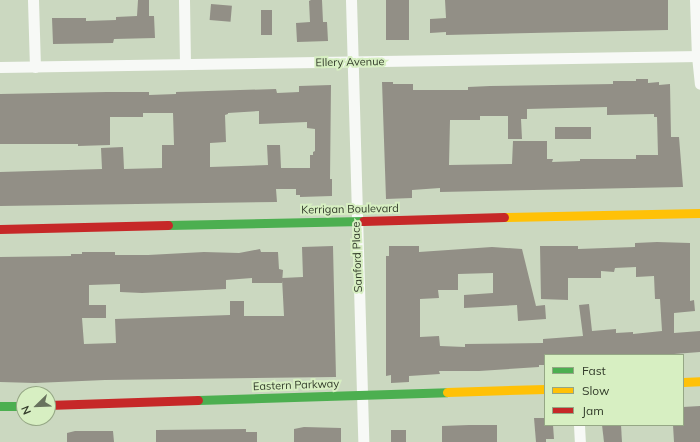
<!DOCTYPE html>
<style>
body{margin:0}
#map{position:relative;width:700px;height:442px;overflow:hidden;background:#cbd8c0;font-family:Mulish,sans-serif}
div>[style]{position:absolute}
.building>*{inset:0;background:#928f86;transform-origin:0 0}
.street>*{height:11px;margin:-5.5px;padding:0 5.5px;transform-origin:5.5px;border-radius:5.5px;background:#f7f9f6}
.fast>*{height:9px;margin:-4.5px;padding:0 4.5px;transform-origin:4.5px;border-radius:4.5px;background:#4caf50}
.slow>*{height:9px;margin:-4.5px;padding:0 4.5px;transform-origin:4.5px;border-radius:4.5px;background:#ffc107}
.jam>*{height:9px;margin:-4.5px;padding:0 4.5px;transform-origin:4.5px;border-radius:4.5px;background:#c62828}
span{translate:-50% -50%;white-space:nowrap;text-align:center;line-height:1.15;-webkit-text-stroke:4px #d7efc2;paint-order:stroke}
.street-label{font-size:11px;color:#323b2a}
.legend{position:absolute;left:544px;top:354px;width:140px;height:72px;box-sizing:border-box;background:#d7efc2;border:1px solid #95a785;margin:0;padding:5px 7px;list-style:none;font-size:12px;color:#323b2a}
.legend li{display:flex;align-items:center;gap:8px;height:20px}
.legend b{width:20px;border:1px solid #95a785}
.north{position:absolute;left:16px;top:386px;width:40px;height:40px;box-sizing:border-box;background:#d7efc2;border:1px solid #95a785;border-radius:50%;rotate:247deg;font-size:11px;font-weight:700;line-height:16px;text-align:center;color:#323b2a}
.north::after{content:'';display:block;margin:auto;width:14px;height:18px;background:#68725e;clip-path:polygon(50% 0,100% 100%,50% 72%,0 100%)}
</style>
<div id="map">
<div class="building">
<div style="clip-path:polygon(138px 0,149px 0,149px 16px,154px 16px,155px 38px,114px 39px,113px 43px,53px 44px,52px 18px,86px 18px,86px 21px,116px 20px,116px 17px,137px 16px)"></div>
<div style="clip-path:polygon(311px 0,322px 0,323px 22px,327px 22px,328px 41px,297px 42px,296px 23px,310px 22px,309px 1px)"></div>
<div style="left:386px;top:0;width:23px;height:40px"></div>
<div style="clip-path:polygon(445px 0,668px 0,668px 30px,446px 35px,446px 32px,430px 33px,430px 19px,446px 18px)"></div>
<div style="left:211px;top:4px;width:21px;height:16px;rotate:5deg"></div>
<div style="left:261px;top:10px;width:11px;height:25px"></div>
<div style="clip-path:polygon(evenodd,636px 79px,648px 79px,648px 83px,659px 82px,659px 85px,670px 84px,671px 137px,679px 137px,683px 187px,440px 192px,440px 188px,412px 190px,412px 198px,386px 199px,382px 82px,393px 82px,393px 84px,413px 84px,413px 90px,468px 90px,468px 87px,490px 86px,613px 84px,613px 81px,636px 81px,636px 79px,607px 107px,607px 115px,654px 114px,654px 117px,657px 117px,658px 155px,636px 155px,636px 159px,580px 159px,580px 161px,552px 162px,553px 159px,547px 159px,547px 141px,513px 141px,512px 164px,449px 165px,450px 120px,480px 120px,480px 116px,508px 116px,508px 139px,522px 139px,521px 119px,527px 119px,527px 109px,607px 107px)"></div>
<div style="clip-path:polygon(evenodd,331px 85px,330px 179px,332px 179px,332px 196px,300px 197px,300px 195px,296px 195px,296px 189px,276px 189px,277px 202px,0 206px,0 172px,102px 169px,101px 148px,123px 147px,124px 169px,162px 168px,162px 145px,174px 145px,173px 113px,143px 113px,143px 117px,110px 117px,110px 145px,78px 146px,78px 144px,0 144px,0 94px,107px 92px,149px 92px,149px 95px,176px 94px,176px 92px,276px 89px,277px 93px,299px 92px,299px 86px,331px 85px,259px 111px,259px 124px,307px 122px,307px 128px,315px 129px,315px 151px,313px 152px,313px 155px,310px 155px,310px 168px,281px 168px,280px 145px,267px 145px,268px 165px,210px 167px,210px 143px,226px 142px,225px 115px,228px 114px,228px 113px,259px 111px)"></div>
<div style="left:555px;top:127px;width:36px;height:12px"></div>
<div style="clip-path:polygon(657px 242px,690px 243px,690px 301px,694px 300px,695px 311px,674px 313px,674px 333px,700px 331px,700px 352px,661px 355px,545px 355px,545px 365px,539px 365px,539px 367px,479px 371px,439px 371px,440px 374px,409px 376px,409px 382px,391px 383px,391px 375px,386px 376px,386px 256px,389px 256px,389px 246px,419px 246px,419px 252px,492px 247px,522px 249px,536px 306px,545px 305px,546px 319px,518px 321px,517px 305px,464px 308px,464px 295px,493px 293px,493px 273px,458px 274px,458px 290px,438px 290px,439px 298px,420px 299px,420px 337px,439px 336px,440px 346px,465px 347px,465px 344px,543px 343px,543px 339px,583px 336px,579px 305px,589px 304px,592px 331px,616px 329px,616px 333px,633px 332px,633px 334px,662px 331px,660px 299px,655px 299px,654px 276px,636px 277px,636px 267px,615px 268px,614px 272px,601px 271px,601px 278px,568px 278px,568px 300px,541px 299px,540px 246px,578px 246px,578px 249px,606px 248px,635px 247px,635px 243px)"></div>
<div style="clip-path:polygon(333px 246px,336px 377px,105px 380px,35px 383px,0 382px,0 257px,71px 256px,71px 254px,82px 254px,82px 252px,115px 252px,115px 255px,148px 255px,204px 252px,239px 253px,260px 249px,261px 252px,278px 252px,279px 269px,283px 270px,282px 283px,252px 283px,252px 278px,226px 280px,226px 289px,142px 293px,120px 292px,120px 284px,89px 285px,89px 305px,106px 305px,106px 318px,82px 318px,84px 344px,116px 343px,115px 319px,230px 315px,230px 301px,244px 301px,244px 316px,284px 316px,282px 278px,303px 277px,302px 247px)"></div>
<div style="clip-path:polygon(700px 406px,700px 442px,674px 442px,673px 425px,683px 425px,683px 407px)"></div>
<div style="clip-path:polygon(534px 418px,545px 418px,545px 425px,553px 425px,554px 439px,546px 439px,546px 442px,536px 442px)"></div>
<div style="clip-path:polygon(469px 425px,497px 425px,497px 442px,442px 442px,442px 426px)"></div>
<div style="clip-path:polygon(602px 425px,621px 425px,622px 442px,604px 442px)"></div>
<div style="clip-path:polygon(304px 427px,341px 428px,341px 442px,294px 442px,294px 429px)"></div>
<div style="clip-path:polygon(246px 429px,246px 432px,257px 432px,257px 442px,156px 442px,156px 430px)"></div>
<div style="left:391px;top:430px;width:15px;height:12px"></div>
<div style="clip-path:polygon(75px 431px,113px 431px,114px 442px,67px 442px,67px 433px)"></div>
</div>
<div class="street">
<div style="left:33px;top:0;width:67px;rotate:88.3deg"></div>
<div style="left:184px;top:0;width:64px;rotate:89.1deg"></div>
<div style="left:351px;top:0;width:442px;rotate:88.4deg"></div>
<div style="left:695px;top:0;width:56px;rotate:88deg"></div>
<div style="left:697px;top:56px;width:28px;rotate:84deg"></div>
<div style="left:0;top:67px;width:700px;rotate:-0.9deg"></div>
<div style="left:579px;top:425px;width:17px;rotate:87deg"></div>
</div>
<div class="fast">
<div style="left:168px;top:225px;width:195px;rotate:-1.2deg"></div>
<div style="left:198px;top:400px;width:249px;rotate:-1.8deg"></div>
<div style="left:0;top:406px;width:24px"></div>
</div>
<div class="slow">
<div style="left:504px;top:217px;width:196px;rotate:-1.2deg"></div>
<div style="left:683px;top:382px;width:17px;rotate:-3deg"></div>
<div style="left:447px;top:392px;width:98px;rotate:-1.8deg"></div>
</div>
<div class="jam">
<div style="left:363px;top:221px;width:141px;rotate:-1.6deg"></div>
<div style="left:0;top:229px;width:168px;rotate:-1.4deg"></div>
<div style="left:48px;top:405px;width:150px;rotate:-1.9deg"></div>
</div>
<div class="street-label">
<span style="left:350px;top:62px;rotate:-1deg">Ellery Avenue</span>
<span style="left:350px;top:209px;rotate:-1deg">Kerrigan Boulevard</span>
<span style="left:357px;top:257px;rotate:-92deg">Sanford Place</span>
<span style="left:296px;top:385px;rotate:-2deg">Eastern Parkway</span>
</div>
<ul class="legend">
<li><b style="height:5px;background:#4caf50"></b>Fast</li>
<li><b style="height:5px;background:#ffc107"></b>Slow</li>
<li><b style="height:5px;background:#c62828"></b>Jam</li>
</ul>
<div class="north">N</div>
</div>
